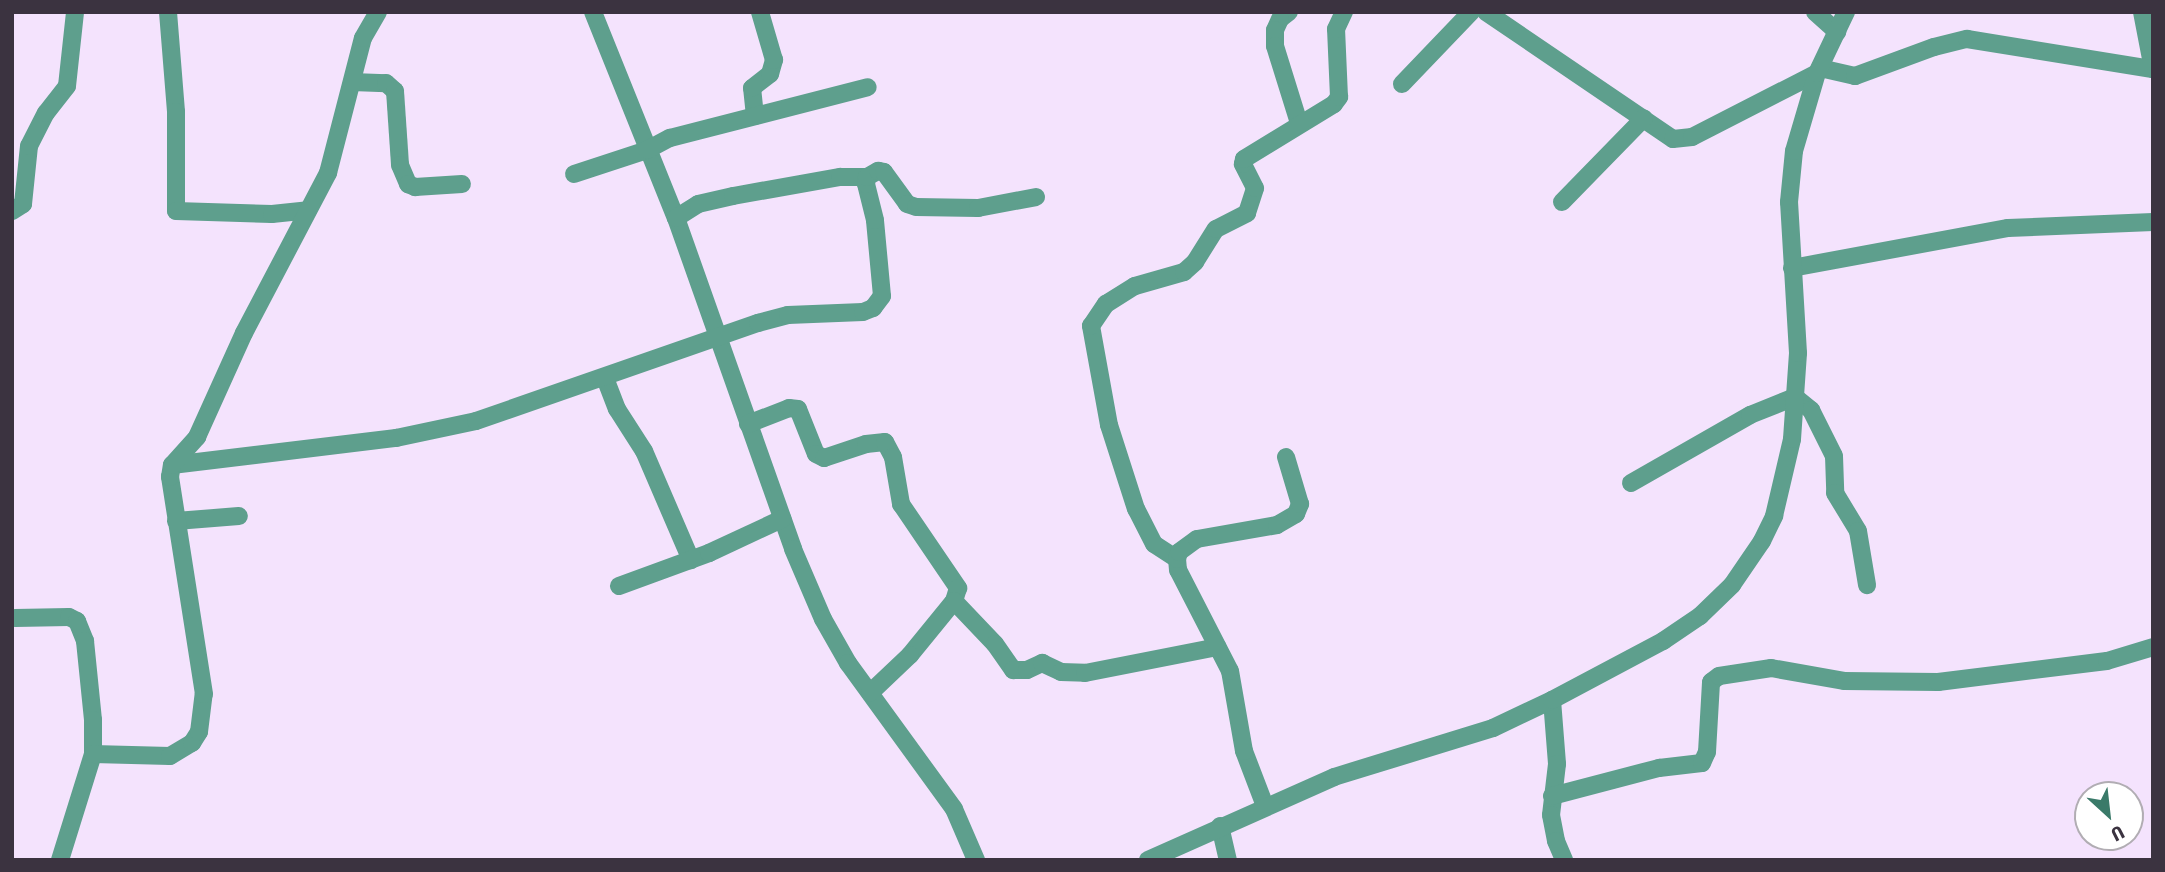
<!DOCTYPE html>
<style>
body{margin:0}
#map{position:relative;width:2165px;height:872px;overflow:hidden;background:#f4e3fd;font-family:"Fira Sans Condensed",sans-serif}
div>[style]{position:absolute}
.minor>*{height:18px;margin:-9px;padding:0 9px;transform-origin:9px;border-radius:9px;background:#5e9f8d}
span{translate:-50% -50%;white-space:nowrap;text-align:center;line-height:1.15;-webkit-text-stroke:7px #fff;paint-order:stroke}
.frame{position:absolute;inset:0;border:14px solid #3b3340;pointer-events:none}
.north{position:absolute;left:2074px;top:781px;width:70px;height:70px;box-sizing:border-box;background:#fff;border:2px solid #b1adb3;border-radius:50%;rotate:153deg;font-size:19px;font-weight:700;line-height:28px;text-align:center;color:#3b3340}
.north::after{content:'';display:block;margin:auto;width:24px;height:32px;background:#3a7a69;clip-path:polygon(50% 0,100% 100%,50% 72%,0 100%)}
</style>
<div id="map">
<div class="minor">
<div style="left:168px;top:12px;width:100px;rotate:85.4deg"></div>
<div style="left:176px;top:112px;width:99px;rotate:90deg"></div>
<div style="left:176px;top:211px;width:96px;rotate:1.8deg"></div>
<div style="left:272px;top:214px;width:36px;rotate:-6deg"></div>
<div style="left:593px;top:12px;width:222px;rotate:68.1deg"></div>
<div style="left:676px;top:218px;width:351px;rotate:70.5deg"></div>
<div style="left:793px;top:549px;width:76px;rotate:66.8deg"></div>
<div style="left:823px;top:619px;width:51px;rotate:60.4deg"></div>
<div style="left:848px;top:663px;width:180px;rotate:54deg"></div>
<div style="left:954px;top:809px;width:56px;rotate:66.7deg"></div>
<div style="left:1289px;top:12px;width:11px;rotate:142deg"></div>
<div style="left:1280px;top:19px;width:12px;rotate:114deg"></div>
<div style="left:1275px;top:30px;width:16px;rotate:90deg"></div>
<div style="left:1275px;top:46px;width:81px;rotate:72.7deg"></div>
<div style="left:1486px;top:12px;width:226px;rotate:34.2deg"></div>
<div style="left:1673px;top:139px;width:19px;rotate:-6deg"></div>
<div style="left:1692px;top:137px;width:140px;rotate:-27.1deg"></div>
<div style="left:1815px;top:12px;width:30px;rotate:42deg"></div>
<div style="left:2142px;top:12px;width:58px;rotate:79.1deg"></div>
<div style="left:1820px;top:68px;width:36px;rotate:13deg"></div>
<div style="left:1855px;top:76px;width:84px;rotate:-20.2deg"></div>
<div style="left:1934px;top:47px;width:34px;rotate:-14deg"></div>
<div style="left:1967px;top:39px;width:188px;rotate:9.2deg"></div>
<div style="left:352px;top:82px;width:34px;rotate:2deg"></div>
<div style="left:386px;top:83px;width:12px;rotate:42deg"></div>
<div style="left:395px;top:91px;width:74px;rotate:86.1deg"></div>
<div style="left:400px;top:165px;width:21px;rotate:67deg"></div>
<div style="left:408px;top:184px;width:8px;rotate:23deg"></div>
<div style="left:415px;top:187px;width:47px;rotate:-3.7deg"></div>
<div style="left:1402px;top:84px;width:100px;rotate:-46.2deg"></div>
<div style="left:755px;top:116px;width:28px;rotate:-96deg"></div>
<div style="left:752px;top:88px;width:23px;rotate:-38deg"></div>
<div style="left:770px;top:74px;width:15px;rotate:-74deg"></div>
<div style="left:774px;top:60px;width:50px;rotate:-106.3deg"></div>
<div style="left:574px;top:174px;width:77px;rotate:-18.2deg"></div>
<div style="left:647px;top:150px;width:26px;rotate:-28deg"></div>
<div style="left:670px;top:138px;width:204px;rotate:-14.4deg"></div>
<div style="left:1562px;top:202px;width:117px;rotate:-45.7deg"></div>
<div style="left:12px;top:211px;width:13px;rotate:-32deg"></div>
<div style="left:23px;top:204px;width:58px;rotate:-84.1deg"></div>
<div style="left:29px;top:146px;width:37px;rotate:-63deg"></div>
<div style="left:46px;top:113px;width:34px;rotate:-52deg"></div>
<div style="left:67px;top:86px;width:74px;rotate:-83.8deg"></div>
<div style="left:676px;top:218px;width:26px;rotate:-32deg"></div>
<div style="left:698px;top:204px;width:36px;rotate:-13deg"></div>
<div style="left:733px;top:196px;width:109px;rotate:-10.1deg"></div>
<div style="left:840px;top:177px;width:27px"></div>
<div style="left:1792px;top:268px;width:220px;rotate:-10.5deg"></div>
<div style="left:2008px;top:228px;width:145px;rotate:-2.4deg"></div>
<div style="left:605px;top:378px;width:33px;rotate:69deg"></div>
<div style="left:617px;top:409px;width:50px;rotate:57.3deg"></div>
<div style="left:644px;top:451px;width:119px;rotate:66.7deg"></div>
<div style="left:748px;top:424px;width:44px;rotate:-21.3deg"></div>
<div style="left:789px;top:408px;width:9px;rotate:6deg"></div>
<div style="left:798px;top:409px;width:48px;rotate:68.2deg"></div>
<div style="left:816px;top:454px;width:9px;rotate:27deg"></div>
<div style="left:824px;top:458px;width:44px;rotate:-18.4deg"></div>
<div style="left:866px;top:444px;width:19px;rotate:-6deg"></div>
<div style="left:885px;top:442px;width:17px;rotate:62deg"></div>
<div style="left:893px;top:457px;width:48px;rotate:80.3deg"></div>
<div style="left:901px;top:504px;width:102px;rotate:55.8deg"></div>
<div style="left:958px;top:588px;width:14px;rotate:107deg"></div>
<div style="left:954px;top:601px;width:70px;rotate:129.2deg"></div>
<div style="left:910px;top:655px;width:55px;rotate:136.5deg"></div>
<div style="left:172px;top:465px;width:226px;rotate:-6.9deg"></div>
<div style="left:396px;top:438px;width:82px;rotate:-12deg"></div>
<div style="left:476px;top:421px;width:299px;rotate:-19.2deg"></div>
<div style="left:758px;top:323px;width:31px;rotate:-15deg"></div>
<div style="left:788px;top:315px;width:75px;rotate:-2.3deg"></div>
<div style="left:863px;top:312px;width:11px;rotate:-22deg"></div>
<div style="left:873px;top:308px;width:15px;rotate:-53deg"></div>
<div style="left:882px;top:296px;width:76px;rotate:-95.3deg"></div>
<div style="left:875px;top:220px;width:37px;rotate:-104deg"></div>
<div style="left:866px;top:184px;width:7px;rotate:-82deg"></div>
<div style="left:867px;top:177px;width:13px;rotate:-29deg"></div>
<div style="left:878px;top:171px;width:6px;rotate:9deg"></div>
<div style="left:884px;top:172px;width:39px;rotate:54deg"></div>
<div style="left:907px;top:204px;width:9px;rotate:18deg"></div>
<div style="left:916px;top:207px;width:62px;rotate:0.9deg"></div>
<div style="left:978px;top:208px;width:59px;rotate:-10.7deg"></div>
<div style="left:1631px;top:483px;width:137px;rotate:-29.7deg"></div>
<div style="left:1750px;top:415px;width:48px;rotate:-21.8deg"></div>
<div style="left:1795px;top:397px;width:21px;rotate:39deg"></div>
<div style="left:1811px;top:410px;width:51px;rotate:63.4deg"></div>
<div style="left:1834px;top:456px;width:37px;rotate:88deg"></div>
<div style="left:1835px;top:493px;width:44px;rotate:58.8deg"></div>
<div style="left:1858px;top:531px;width:55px;rotate:80.5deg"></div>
<div style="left:176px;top:521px;width:63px;rotate:-4.5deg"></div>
<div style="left:1177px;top:559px;width:27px;rotate:-147deg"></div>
<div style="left:1154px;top:544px;width:39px;rotate:-117deg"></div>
<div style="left:1136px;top:509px;width:88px;rotate:-107.8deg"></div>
<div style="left:1109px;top:425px;width:101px;rotate:-100.3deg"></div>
<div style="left:1091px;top:326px;width:27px;rotate:-56deg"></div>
<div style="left:1106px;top:304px;width:34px;rotate:-32deg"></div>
<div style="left:1135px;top:286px;width:51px;rotate:-15.9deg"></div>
<div style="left:1184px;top:272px;width:15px;rotate:-42deg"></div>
<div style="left:1195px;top:262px;width:39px;rotate:-58deg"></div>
<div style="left:1216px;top:229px;width:35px;rotate:-27deg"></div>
<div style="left:1247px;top:213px;width:26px;rotate:-72deg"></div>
<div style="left:1255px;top:188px;width:27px;rotate:-117deg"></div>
<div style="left:1243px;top:164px;width:5px;rotate:-79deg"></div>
<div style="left:1244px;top:159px;width:105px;rotate:-31.4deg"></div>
<div style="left:1334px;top:104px;width:9px;rotate:-54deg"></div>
<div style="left:1339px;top:97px;width:68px;rotate:-92.5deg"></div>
<div style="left:1336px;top:29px;width:19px;rotate:-65deg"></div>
<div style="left:619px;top:586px;width:96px;rotate:-20.1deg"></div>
<div style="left:709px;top:553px;width:81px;rotate:-25deg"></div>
<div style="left:954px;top:601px;width:59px;rotate:46.4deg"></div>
<div style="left:995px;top:644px;width:32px;rotate:55deg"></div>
<div style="left:1013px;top:670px;width:14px"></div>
<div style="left:1027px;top:670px;width:17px;rotate:-25deg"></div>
<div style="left:1042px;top:663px;width:21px;rotate:25deg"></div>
<div style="left:1061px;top:672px;width:24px;rotate:2deg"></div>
<div style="left:1085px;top:673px;width:135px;rotate:-11.1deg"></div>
<div style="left:15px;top:618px;width:54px;rotate:-1.1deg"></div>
<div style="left:69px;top:617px;width:9px;rotate:27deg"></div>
<div style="left:77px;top:621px;width:22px;rotate:68deg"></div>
<div style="left:85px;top:641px;width:79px;rotate:84.2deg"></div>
<div style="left:93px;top:720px;width:34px;rotate:90deg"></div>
<div style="left:1552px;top:700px;width:64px;rotate:85.5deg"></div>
<div style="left:1557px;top:764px;width:51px;rotate:96.7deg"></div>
<div style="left:1551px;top:815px;width:26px;rotate:79deg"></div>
<div style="left:1556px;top:841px;width:21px;rotate:67deg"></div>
<div style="left:1552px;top:796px;width:111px;rotate:-14.7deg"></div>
<div style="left:1659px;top:768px;width:43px;rotate:-6.6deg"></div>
<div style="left:1702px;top:763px;width:12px;rotate:-66deg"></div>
<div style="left:1707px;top:752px;width:70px;rotate:-86.7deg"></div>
<div style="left:1711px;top:682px;width:10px;rotate:-37deg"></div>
<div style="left:1719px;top:676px;width:53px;rotate:-8.7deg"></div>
<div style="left:1771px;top:668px;width:74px;rotate:10.1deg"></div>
<div style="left:1844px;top:681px;width:94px;rotate:0.6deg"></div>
<div style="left:1938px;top:682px;width:170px;rotate:-7.1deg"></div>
<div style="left:2107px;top:661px;width:48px;rotate:-16.9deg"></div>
<div style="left:1265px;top:806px;width:59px;rotate:-110.9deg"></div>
<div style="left:1244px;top:751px;width:81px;rotate:-99.9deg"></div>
<div style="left:1230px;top:671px;width:114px;rotate:-117.2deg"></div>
<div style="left:1178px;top:570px;width:11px;rotate:-95deg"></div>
<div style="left:1177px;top:559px;width:7px;rotate:-74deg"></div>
<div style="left:1179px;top:552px;width:22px;rotate:-36deg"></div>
<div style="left:1197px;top:539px;width:81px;rotate:-9.9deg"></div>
<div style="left:1277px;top:525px;width:22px;rotate:-30deg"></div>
<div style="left:1296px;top:514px;width:11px;rotate:-68deg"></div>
<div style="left:1300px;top:504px;width:49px;rotate:-106.6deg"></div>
<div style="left:1220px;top:826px;width:35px;rotate:77deg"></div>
<div style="left:60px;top:860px;width:111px;rotate:-72.7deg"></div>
<div style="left:93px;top:754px;width:77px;rotate:1.5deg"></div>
<div style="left:170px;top:756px;width:26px;rotate:-31deg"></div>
<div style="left:192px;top:743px;width:13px;rotate:-58deg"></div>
<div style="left:199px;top:732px;width:38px;rotate:-83deg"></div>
<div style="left:204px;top:694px;width:220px;rotate:-98.9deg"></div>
<div style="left:170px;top:477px;width:12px;rotate:-81deg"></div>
<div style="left:172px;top:465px;width:38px;rotate:-48deg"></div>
<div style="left:197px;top:437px;width:114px;rotate:-65.7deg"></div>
<div style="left:244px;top:333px;width:181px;rotate:-62.3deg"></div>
<div style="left:328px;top:173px;width:139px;rotate:-75.5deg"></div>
<div style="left:363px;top:38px;width:30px;rotate:-60deg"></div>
<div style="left:1148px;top:860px;width:204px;rotate:-24deg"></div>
<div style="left:1334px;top:777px;width:166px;rotate:-17.1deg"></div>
<div style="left:1493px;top:728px;width:65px;rotate:-25.4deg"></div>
<div style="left:1552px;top:700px;width:126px;rotate:-28deg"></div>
<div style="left:1663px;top:641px;width:45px;rotate:-34deg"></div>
<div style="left:1700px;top:616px;width:45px;rotate:-44.1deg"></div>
<div style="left:1732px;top:585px;width:53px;rotate:-55.7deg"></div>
<div style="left:1762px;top:541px;width:28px;rotate:-64deg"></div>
<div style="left:1774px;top:516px;width:79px;rotate:-76.8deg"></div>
<div style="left:1792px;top:439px;width:86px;rotate:-86deg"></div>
<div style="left:1798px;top:353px;width:151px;rotate:-93.4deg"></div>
<div style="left:1789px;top:202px;width:51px;rotate:-84.4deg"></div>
<div style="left:1794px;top:151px;width:81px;rotate:-73.6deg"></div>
<div style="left:1817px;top:73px;width:68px;rotate:-64.6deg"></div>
</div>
<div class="frame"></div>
<div class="north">U</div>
</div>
